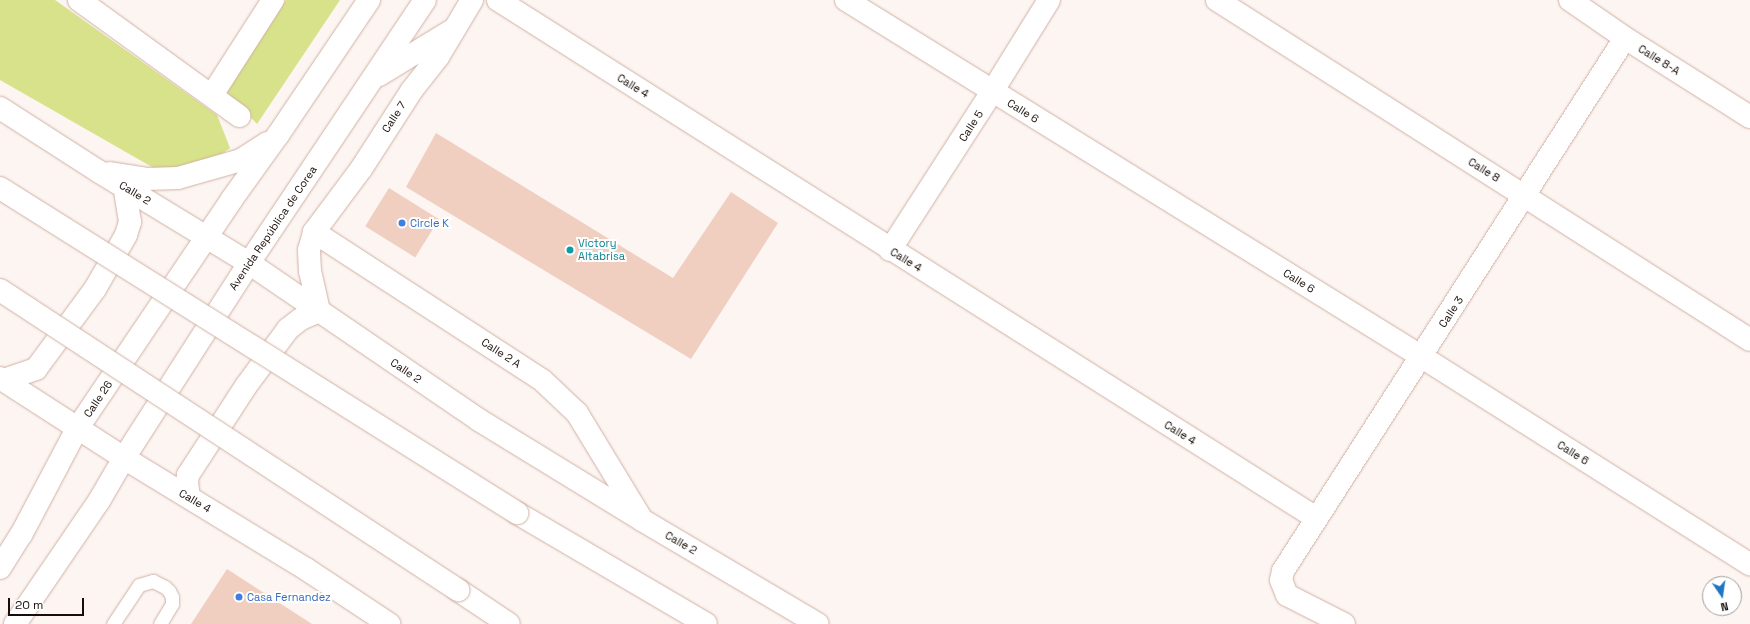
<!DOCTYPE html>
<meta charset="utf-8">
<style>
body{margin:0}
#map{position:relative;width:1750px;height:624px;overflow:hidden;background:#fcf5f2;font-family:"Space Grotesk",sans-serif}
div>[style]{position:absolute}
.green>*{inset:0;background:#d8e28a}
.building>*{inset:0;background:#f0cfc1;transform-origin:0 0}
.roads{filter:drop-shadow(0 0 1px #d1b0a3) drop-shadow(0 0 1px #d1b0a3)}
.service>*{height:13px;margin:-6.5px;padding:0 6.5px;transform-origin:6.5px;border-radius:6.5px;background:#fff}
.minor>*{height:22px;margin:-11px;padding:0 11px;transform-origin:11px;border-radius:11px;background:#fff}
.secondary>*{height:22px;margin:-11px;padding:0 11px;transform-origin:11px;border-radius:11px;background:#fff}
.trunk>*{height:22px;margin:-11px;padding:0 11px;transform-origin:11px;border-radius:11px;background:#fff}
.bridges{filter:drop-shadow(0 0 1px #d1b0a3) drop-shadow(0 0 1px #d1b0a3)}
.trunk-bridge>*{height:22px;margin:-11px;padding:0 11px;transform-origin:11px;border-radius:11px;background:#fff}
.dots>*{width:11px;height:11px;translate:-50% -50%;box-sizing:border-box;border:2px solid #fff;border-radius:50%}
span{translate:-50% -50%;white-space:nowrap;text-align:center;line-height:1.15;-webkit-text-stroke:4px #fff;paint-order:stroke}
.street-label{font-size:11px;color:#180d08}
.shop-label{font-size:11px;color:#366cbe}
.left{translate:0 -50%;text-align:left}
.culture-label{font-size:11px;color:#0d838f}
.north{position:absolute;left:1702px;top:576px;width:40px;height:40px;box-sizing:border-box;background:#fff;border:1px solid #a39e9c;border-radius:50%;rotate:167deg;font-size:11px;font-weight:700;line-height:16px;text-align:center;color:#180d08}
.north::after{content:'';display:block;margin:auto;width:14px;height:18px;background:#1d76c3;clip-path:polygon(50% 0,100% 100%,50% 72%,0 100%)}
.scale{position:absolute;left:8px;top:598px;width:76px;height:18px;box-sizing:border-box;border:2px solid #180d08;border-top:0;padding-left:5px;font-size:12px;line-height:14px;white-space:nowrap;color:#180d08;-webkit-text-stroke:3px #fff;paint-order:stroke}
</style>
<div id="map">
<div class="green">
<div style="clip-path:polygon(0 0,55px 0,217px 115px,230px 148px,201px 169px,166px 175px,0 80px)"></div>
<div style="clip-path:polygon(286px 0,340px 0,257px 124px,227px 92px)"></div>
</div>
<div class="building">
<div style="clip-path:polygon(436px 133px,673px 278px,731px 192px,778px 223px,691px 359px,406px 187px)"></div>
<div style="left:389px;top:188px;width:59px;height:45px;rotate:32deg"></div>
<div style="clip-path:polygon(227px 569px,312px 624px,191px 624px)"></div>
</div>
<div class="roads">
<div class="service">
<div style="left:113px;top:624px;width:47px;rotate:-56.3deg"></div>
<div style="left:139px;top:585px;width:15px;rotate:-16deg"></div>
<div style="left:153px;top:581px;width:13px;rotate:27deg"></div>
<div style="left:165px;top:587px;width:6px;rotate:45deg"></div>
<div style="left:169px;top:591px;width:7px;rotate:63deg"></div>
<div style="left:172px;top:597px;width:7px;rotate:90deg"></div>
<div style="left:172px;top:604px;width:23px;rotate:121deg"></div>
</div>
<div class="minor">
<div style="left:79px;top:0;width:198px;rotate:35.9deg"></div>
<div style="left:472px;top:0;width:66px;rotate:120.8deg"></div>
<div style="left:438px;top:57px;width:42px;rotate:128.2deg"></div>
<div style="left:412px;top:90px;width:94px;rotate:122.8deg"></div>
<div style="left:361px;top:169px;width:79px;rotate:126.7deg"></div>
<div style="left:314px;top:232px;width:272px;rotate:33deg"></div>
<div style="left:542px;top:380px;width:48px;rotate:43.3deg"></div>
<div style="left:577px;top:413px;width:125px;rotate:58.7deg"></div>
<div style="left:498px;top:0;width:968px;rotate:32.34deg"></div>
<div style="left:846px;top:0;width:678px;rotate:31.79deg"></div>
<div style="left:1422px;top:357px;width:388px;rotate:32.3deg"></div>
<div style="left:1217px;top:0;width:632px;rotate:32.53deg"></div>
<div style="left:1570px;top:0;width:67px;rotate:34.6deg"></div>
<div style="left:1625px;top:38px;width:148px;rotate:32.3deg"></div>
<div style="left:212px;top:95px;width:113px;rotate:-57.3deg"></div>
<div style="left:890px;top:250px;width:188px;rotate:-57.2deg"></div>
<div style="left:992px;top:92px;width:108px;rotate:-58.2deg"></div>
<div style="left:1344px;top:624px;width:64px;rotate:-153deg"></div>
<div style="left:1287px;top:595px;width:16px;rotate:-112deg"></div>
<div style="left:1281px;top:580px;width:9px;rotate:-77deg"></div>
<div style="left:1283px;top:571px;width:633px;rotate:-57.31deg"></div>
</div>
<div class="secondary">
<div style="left:379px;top:75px;width:88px;rotate:-31.5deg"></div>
<div style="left:0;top:108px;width:117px;rotate:32.7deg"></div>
<div style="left:98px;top:171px;width:177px;rotate:31.4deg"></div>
<div style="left:249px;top:263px;width:278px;rotate:34.3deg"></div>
<div style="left:479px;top:420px;width:191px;rotate:31.5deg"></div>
<div style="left:642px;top:520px;width:204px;rotate:30.6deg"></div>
<div style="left:110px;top:173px;width:37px;rotate:9deg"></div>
<div style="left:147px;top:179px;width:31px;rotate:-2deg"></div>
<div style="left:178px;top:178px;width:66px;rotate:-15.9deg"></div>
<div style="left:241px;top:160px;width:31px;rotate:-33deg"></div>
<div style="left:0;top:378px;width:148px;rotate:32.8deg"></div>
<div style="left:124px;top:458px;width:213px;rotate:31.4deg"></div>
<div style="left:306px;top:569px;width:100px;rotate:33.5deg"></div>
<div style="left:4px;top:380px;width:34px;rotate:-19deg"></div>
<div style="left:36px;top:369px;width:99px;rotate:-53.6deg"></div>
<div style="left:95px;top:289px;width:62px;rotate:-60.1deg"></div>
<div style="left:126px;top:235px;width:14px;rotate:-73deg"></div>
<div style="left:130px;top:222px;width:36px;rotate:-99deg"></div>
<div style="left:189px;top:497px;width:14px;rotate:-98deg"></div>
<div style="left:187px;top:483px;width:8px;rotate:-83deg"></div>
<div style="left:188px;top:475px;width:106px;rotate:-56.9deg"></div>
<div style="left:246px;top:386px;width:71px;rotate:-53.6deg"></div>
<div style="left:288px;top:329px;width:16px;rotate:-38deg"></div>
<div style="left:301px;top:319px;width:20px;rotate:-24deg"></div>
<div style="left:319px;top:311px;width:41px;rotate:-102.7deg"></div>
<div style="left:310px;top:271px;width:21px;rotate:-93deg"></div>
<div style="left:309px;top:250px;width:19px;rotate:-74deg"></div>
<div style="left:0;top:568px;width:39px;rotate:-58deg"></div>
<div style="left:21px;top:535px;width:120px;rotate:-62.2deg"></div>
<div style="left:77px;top:429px;width:277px;rotate:-56deg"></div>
<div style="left:232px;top:199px;width:79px;rotate:-54.3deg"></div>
<div style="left:278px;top:135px;width:163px;rotate:-56deg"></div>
<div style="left:15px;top:624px;width:149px;rotate:-55.7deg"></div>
<div style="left:99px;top:501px;width:50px;rotate:-59.8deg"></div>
<div style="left:124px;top:458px;width:232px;rotate:-57.3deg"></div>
<div style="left:249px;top:263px;width:316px;rotate:-56.2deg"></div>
</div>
<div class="trunk">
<div style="left:517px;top:513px;width:219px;rotate:30.4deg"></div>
<div style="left:458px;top:590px;width:61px;rotate:33.7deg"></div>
</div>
</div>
<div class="bridges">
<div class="trunk-bridge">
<div style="left:0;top:188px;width:611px;rotate:32.15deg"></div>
<div style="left:0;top:290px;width:548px;rotate:33.23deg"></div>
</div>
</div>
<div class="dots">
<div style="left:402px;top:223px;background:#3f7fe0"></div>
<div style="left:570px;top:250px;background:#0f9aa8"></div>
<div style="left:239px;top:597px;background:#3f7fe0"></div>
</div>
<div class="street-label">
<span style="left:1659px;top:60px;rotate:32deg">Calle 8-A</span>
<span style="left:633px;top:86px;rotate:32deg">Calle 4</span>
<span style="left:1023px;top:111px;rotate:32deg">Calle 6</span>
<span style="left:394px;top:117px;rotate:-57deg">Calle 7</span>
<span style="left:971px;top:126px;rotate:-57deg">Calle 5</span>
<span style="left:1484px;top:170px;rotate:32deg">Calle 8</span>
<span style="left:135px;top:193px;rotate:31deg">Calle 2</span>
<span style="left:273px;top:228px;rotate:-56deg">Avenida República de Corea</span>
<span style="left:906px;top:260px;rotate:32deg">Calle 4</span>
<span style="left:1299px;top:281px;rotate:32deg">Calle 6</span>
<span style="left:1451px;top:312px;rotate:-57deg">Calle 3</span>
<span style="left:501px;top:353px;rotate:33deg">Calle 2 A</span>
<span style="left:406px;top:371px;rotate:34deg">Calle 2</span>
<span style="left:98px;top:399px;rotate:-56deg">Calle 26</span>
<span style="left:1180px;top:433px;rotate:32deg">Calle 4</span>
<span style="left:1573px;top:453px;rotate:32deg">Calle 6</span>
<span style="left:195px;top:501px;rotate:31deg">Calle 4</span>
<span style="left:681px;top:543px;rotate:30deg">Calle 2</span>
</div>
<div class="shop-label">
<span class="left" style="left:410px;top:223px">Circle K</span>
<span class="left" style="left:247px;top:597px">Casa Fernandez</span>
</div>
<div class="culture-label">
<span class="left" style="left:578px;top:250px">Victory<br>Altabrisa</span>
</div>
<div class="north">N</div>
<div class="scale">20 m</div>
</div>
